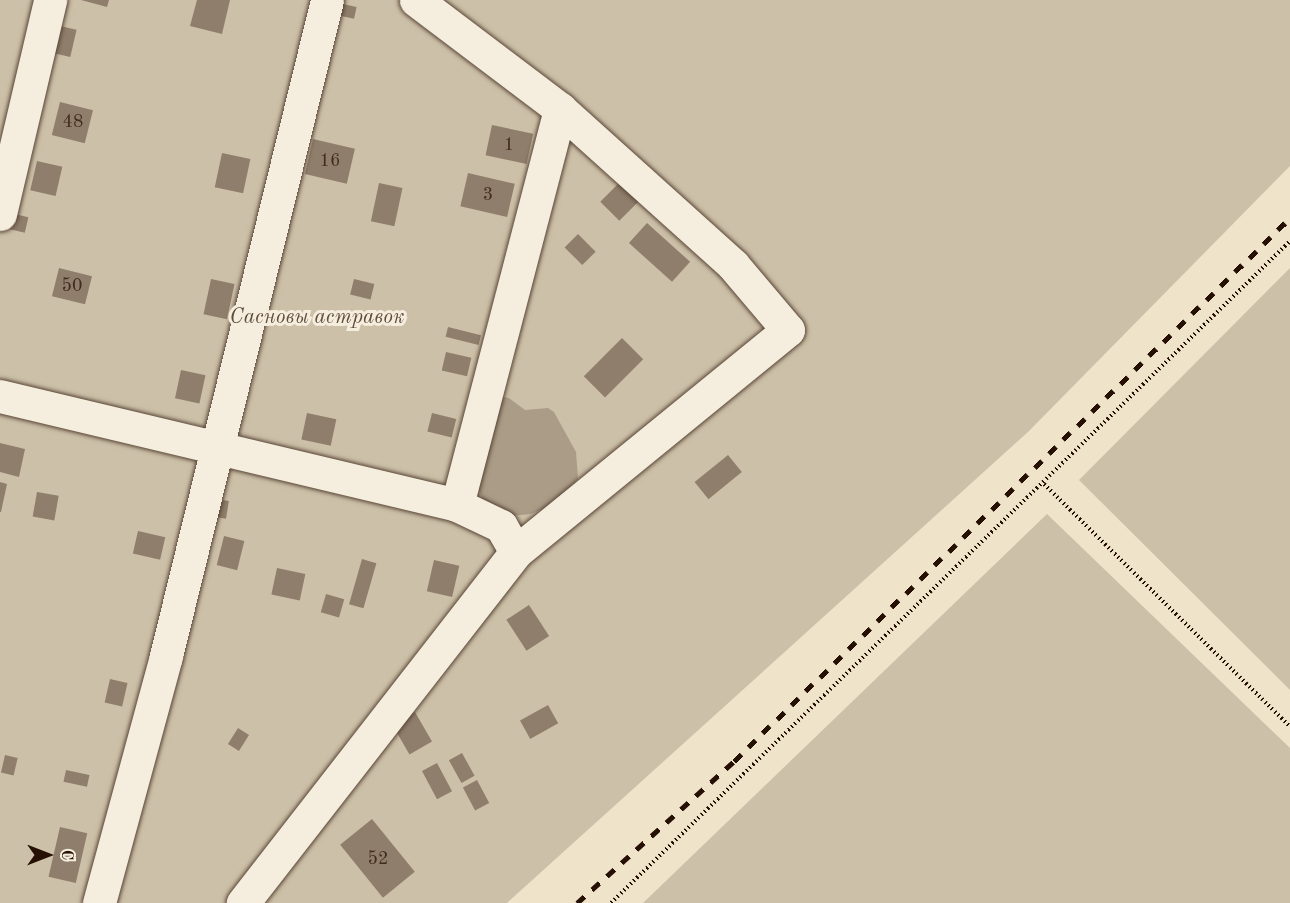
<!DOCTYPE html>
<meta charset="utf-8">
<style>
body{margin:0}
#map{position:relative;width:1290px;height:903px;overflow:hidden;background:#efe4ca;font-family:"Old Standard TT",serif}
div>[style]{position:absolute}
.green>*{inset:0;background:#cdc0a8}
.water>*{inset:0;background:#ab9c87}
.building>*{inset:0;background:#8f7e6b;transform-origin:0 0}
.path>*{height:4px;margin-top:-2px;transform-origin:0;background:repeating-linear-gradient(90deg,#261004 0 1.5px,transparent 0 4.5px)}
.roads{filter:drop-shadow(0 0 2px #584536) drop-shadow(0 0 2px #584536)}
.minor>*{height:33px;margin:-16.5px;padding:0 16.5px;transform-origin:16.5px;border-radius:16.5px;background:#f5eddd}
.rail>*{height:4.5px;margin-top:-2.25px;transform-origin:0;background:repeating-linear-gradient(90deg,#261004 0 10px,transparent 0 20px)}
span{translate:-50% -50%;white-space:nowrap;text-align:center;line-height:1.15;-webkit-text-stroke:6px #f5eddd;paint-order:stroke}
.number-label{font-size:18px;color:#402c1e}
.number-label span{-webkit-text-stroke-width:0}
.park-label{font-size:21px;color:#604e3d;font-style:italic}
.north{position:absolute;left:18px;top:825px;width:60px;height:60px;-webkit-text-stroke:4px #f5eddd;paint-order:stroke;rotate:90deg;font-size:16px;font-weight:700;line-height:24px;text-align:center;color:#261004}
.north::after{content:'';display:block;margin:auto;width:21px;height:27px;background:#261004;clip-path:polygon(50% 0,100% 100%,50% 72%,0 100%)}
</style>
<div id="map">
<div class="green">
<div style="clip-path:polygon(0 0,1290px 0,1290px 166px,1028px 432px,507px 903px,0 903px)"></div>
<div style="clip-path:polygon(1290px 268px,1290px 690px,1079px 480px)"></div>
<div style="clip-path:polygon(1047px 514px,1290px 748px,1290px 903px,643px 903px)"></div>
</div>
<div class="water">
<div style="clip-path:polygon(498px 396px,509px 398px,525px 410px,548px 408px,554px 412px,576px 452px,578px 478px,572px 488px,550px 506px,531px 514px,510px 516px,486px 508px,475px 481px)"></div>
</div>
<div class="building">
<div style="clip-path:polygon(81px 0,109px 0,107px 7px)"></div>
<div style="clip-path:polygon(197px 0,230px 0,222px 34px,190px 26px)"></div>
<div style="left:338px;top:3px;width:19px;height:12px;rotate:12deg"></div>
<div style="left:60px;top:26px;width:17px;height:28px;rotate:13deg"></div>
<div style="left:60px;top:102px;width:34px;height:34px;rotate:14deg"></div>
<div style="left:492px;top:125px;width:42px;height:31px;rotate:12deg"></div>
<div style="left:313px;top:139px;width:43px;height:36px;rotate:13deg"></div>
<div style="left:222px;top:153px;width:29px;height:35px;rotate:12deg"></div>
<div style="left:37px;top:161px;width:26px;height:30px;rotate:13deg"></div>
<div style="left:468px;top:173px;width:48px;height:34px;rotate:13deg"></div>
<div style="left:625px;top:177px;width:27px;height:35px;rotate:45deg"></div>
<div style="left:379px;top:183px;width:24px;height:39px;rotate:12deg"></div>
<div style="left:6px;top:212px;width:23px;height:16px;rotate:13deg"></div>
<div style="left:647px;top:223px;width:58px;height:27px;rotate:42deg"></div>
<div style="left:578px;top:234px;width:25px;height:19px;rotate:45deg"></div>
<div style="left:59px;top:268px;width:34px;height:29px;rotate:14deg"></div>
<div style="left:211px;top:279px;width:24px;height:36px;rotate:12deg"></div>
<div style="left:354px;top:279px;width:21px;height:16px;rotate:14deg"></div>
<div style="left:448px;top:327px;width:34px;height:10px;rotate:14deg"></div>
<div style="left:622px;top:338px;width:30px;height:54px;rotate:45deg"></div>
<div style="left:446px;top:352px;width:26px;height:19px;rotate:13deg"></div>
<div style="left:181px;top:370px;width:25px;height:29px;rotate:12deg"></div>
<div style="left:307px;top:413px;width:30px;height:27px;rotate:12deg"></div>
<div style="left:432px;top:413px;width:25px;height:19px;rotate:14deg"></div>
<div style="clip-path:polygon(0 443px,25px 449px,19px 477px,0 472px)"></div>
<div style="left:728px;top:455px;width:22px;height:43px;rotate:51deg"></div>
<div style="clip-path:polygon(0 482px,7px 484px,1px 512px,0 512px)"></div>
<div style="left:37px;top:492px;width:22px;height:25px;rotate:10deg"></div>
<div style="left:217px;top:499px;width:12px;height:18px;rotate:9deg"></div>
<div style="left:138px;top:531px;width:28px;height:23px;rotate:13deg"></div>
<div style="left:224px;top:536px;width:21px;height:30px;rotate:14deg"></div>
<div style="left:362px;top:559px;width:15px;height:47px;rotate:16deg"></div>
<div style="left:434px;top:560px;width:26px;height:32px;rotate:13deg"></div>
<div style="left:277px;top:568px;width:29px;height:27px;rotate:12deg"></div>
<div style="left:326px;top:594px;width:19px;height:19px;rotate:16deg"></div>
<div style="left:529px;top:605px;width:37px;height:27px;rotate:57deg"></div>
<div style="left:110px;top:679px;width:18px;height:24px;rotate:13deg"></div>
<div style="left:548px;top:705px;width:21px;height:32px;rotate:61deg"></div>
<div style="left:415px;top:712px;width:34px;height:26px;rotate:60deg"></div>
<div style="left:238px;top:728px;width:13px;height:19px;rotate:32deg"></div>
<div style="left:462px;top:753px;width:26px;height:15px;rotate:61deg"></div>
<div style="left:5px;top:755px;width:13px;height:18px;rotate:13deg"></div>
<div style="left:437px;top:763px;width:32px;height:17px;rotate:62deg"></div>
<div style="left:66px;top:770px;width:24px;height:12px;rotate:12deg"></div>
<div style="left:477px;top:780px;width:26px;height:16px;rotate:62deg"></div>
<div style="left:372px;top:819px;width:68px;height:41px;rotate:51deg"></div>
<div style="left:60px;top:827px;width:28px;height:51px;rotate:13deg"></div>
</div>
<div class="path">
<div style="left:1044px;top:484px;width:346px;rotate:44.6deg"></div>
<div style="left:611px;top:903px;width:948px;rotate:-44.27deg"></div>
</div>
<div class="roads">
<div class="minor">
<div style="left:416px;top:0;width:181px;rotate:37.1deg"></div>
<div style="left:560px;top:109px;width:233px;rotate:42deg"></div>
<div style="left:733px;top:265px;width:85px;rotate:49.8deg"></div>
<div style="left:788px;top:330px;width:351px;rotate:140.8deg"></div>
<div style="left:0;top:214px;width:220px;rotate:-76.8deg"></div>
<div style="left:0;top:396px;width:470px;rotate:13.4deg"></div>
<div style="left:457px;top:505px;width:49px;rotate:25.5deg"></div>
<div style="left:501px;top:526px;width:30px;rotate:60deg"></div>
<div style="left:516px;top:552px;width:445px;rotate:127.9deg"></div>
<div style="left:457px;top:505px;width:409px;rotate:-75.4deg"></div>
<div style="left:99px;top:903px;width:256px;rotate:-74.8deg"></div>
<div style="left:166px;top:656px;width:675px;rotate:-76.21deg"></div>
</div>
</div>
<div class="rail">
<div style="left:577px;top:903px;width:212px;rotate:-42.1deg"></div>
<div style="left:734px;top:761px;width:777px;rotate:-44.32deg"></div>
</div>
<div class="number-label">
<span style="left:73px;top:122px">48</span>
<span style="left:509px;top:145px">1</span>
<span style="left:330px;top:161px">16</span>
<span style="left:488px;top:195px">3</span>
<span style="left:72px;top:286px">50</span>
<span style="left:378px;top:859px">52</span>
</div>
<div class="park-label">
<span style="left:317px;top:318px">Сасновы астравок</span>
</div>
<div class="north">С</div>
</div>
